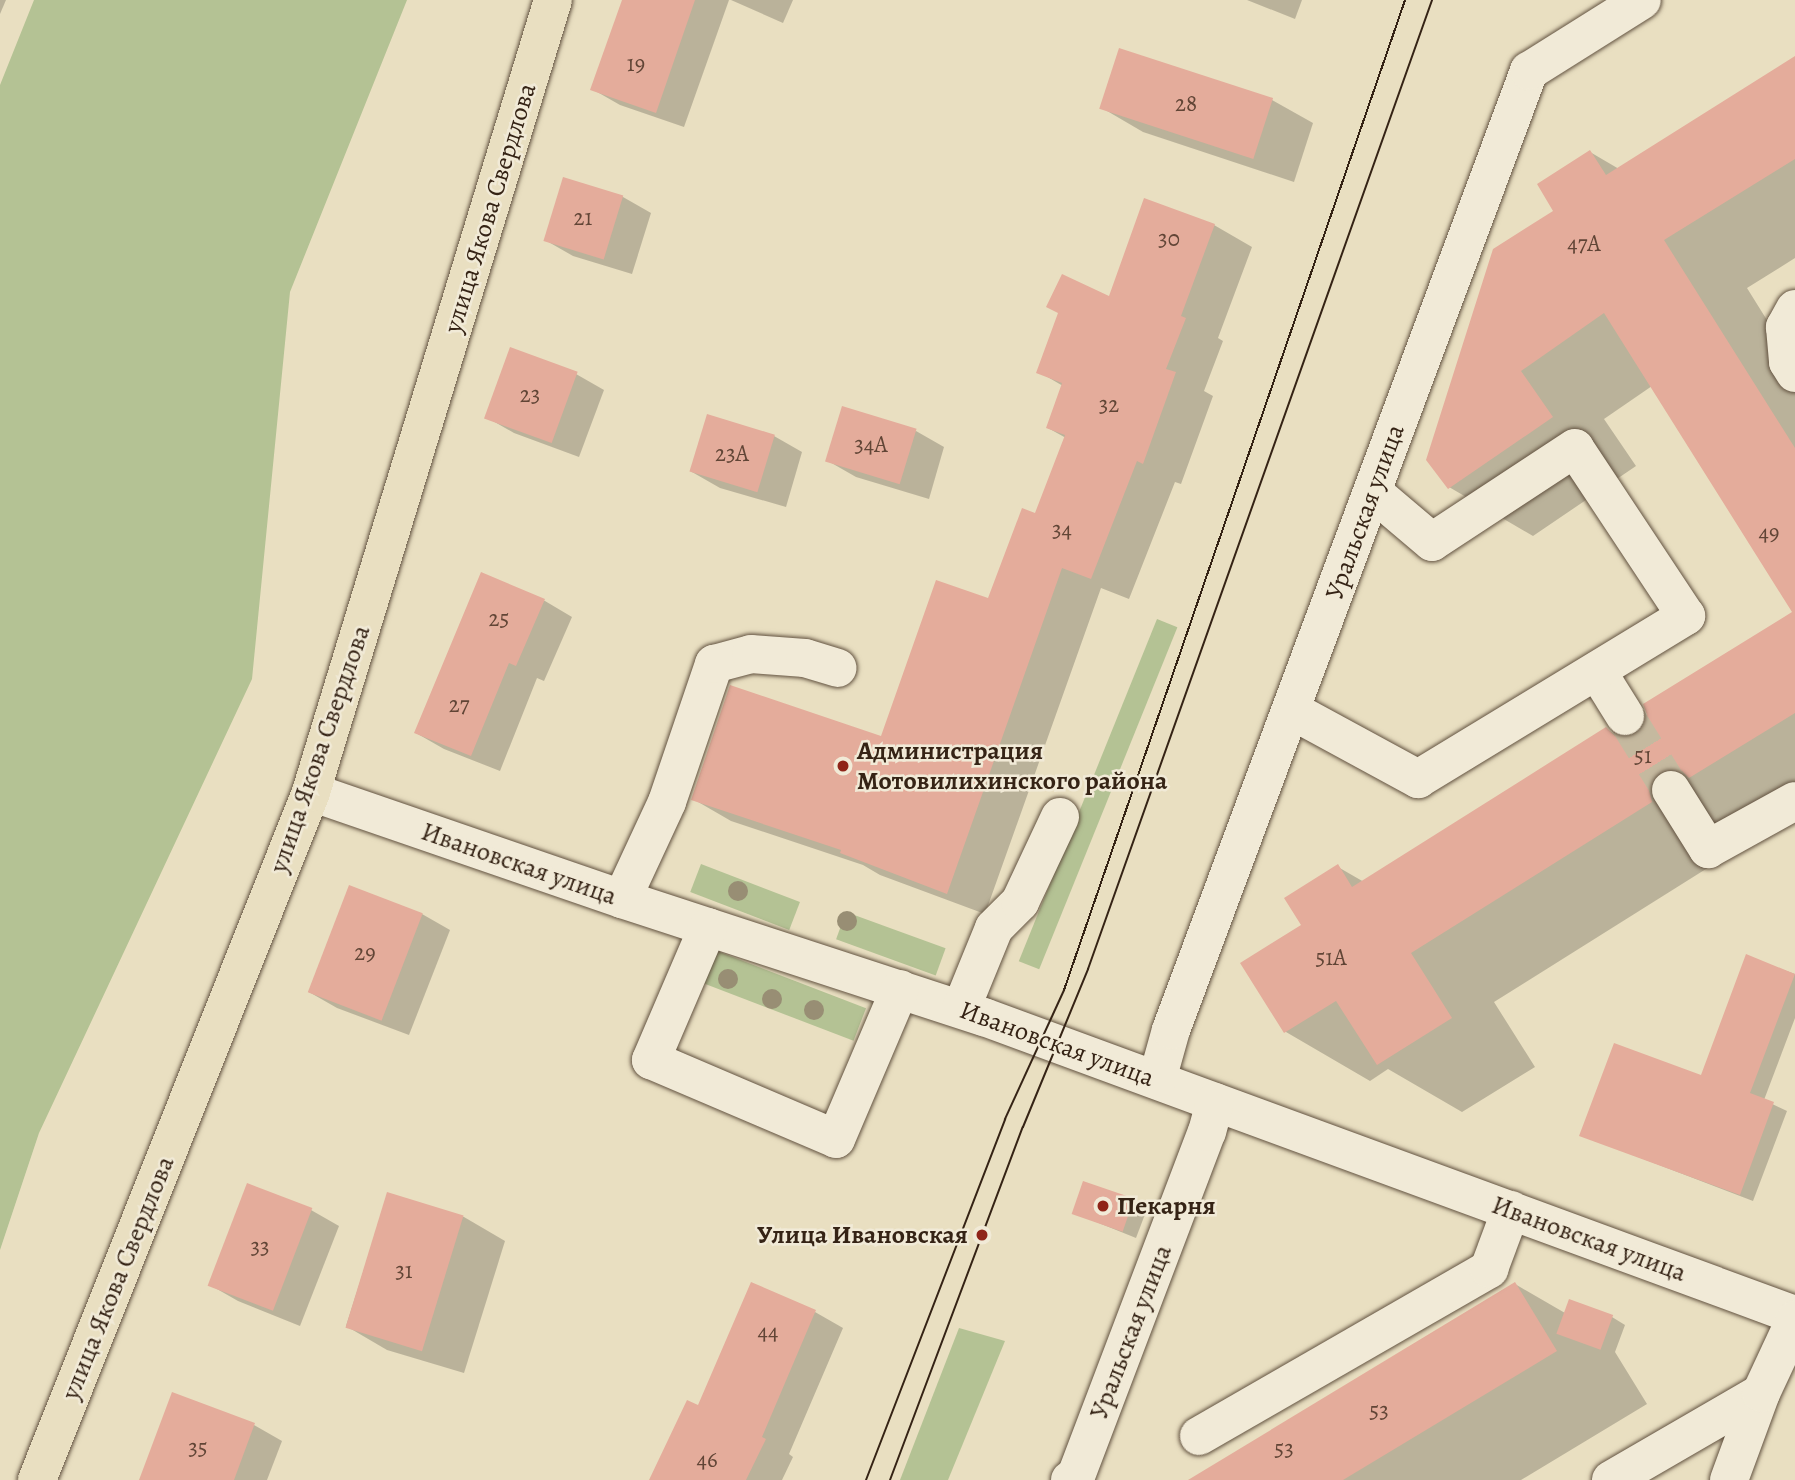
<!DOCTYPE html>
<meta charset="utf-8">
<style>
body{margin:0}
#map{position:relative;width:1795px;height:1480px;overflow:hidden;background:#e9dfc1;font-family:Alegreya,serif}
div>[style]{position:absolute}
.green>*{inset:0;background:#b4c294;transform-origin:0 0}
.shadow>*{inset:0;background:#0003}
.building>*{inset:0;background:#e4ac9b;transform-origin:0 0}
.minor-tunnel>*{height:38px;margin-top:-19px;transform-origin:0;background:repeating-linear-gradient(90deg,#c5b99f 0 38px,transparent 0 57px)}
.roads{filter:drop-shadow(0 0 2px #625240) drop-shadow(0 0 2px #625240)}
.minor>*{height:38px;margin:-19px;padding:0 19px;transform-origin:19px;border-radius:19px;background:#f1ead7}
.major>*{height:38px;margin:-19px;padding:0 19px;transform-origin:19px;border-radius:19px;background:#e9dfc1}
.tram>*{height:2px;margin:-1px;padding:0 1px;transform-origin:1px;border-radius:1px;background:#352315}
.trees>*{width:20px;height:20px;margin:-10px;border-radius:50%;background:#988e74}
.dots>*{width:19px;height:19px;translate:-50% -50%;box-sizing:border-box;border:4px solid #f1ead7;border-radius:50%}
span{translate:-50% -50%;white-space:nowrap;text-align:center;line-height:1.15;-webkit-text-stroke:5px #f1ead7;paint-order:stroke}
.number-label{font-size:23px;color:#614536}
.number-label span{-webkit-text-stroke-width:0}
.street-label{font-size:26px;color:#352315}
.poi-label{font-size:26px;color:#352315;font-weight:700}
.left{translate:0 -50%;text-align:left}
.right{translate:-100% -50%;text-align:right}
</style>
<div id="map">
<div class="green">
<div style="clip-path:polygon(34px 0,407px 0,290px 292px,252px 679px,39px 1133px,0 1250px,0 85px)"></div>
<div style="left:1157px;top:619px;width:22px;height:369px;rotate:22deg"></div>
<div style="left:701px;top:864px;width:106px;height:30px;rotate:21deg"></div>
<div style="left:846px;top:912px;width:106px;height:29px;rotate:20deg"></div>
<div style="left:712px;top:949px;width:165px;height:35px;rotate:21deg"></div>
<div style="clip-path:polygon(959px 1328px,1005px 1341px,948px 1480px,900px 1480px)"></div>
</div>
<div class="shadow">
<div style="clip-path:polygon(0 0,6px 0,0 14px)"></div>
<div style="clip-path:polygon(661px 0,729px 0,684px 127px,620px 105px,592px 89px)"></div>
<div style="clip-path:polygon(731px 0,793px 0,783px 23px)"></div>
<div style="clip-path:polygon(1247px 0,1302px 0,1295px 19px)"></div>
<div style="clip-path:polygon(1795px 59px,1795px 258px,1747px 288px,1795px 365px,1795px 813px,1494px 1002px,1535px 1067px,1462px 1112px,1388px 1069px,1370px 1081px,1286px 1032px,1243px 963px,1303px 925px,1338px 867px,1364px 882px,1606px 729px,1623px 739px,1637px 736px,1794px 613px,1652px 386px,1604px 419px,1636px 466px,1533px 536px,1449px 487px,1556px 211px,1590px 152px,1619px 169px)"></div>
<div style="clip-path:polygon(1272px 100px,1313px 123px,1294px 182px,1143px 132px,1102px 108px)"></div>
<div style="clip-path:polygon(564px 179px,623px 197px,651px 213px,632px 274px,573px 256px,545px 240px)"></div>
<div style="clip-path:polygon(1214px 225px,1252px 247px,1218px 338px,1223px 341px,1204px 391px,1213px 396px,1181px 484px,1175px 482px,1129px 599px,1101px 588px,985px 914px,880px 875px,863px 865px,731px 821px,693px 799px,882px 738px,989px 600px,1036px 515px,1066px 438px,1048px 428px,1063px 386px,1039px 372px,1110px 298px)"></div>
<div style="clip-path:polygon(576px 374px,604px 390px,579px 457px,514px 433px,486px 417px)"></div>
<div style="clip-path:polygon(916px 431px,944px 447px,929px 499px,856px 477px,828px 461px)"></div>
<div style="clip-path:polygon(774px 436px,802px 452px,786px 507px,720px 488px,692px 472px)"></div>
<div style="clip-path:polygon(482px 574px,545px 601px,572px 617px,544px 681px,537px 678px,500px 771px,444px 749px,416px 733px)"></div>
<div style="clip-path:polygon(422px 914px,450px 930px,409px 1035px,337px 1008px,309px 992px)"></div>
<div style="clip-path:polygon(1747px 957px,1795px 974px,1795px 1018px,1764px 1100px,1787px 1111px,1753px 1201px,1581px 1135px,1702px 1077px)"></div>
<div style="clip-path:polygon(388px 1194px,464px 1217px,505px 1241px,464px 1373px,387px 1350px,346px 1326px)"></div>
<div style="clip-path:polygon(1133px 1201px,1147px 1209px,1136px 1238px,1074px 1213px)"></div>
<div style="clip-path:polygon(311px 1210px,339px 1226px,300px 1326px,238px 1301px,210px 1285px)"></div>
<div style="clip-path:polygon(1515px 1284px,1565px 1313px,1612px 1317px,1625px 1325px,1615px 1352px,1647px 1404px,1521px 1480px,1191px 1480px)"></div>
<div style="clip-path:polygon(815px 1312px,843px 1328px,789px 1454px,793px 1457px,782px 1480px,651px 1480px)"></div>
<div style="clip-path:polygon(254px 1425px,282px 1441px,267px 1480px,155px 1480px)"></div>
</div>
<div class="building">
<div style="clip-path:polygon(622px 0,695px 0,656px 113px,590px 90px)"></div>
<div style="left:1119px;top:48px;width:162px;height:64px;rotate:18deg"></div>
<div style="clip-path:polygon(1795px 56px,1795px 159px,1664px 240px,1795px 448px,1795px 713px,1689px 778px,1682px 771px,1671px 768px,1659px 772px,1651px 780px,1649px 790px,1652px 802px,1411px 953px,1452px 1018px,1377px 1065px,1336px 1001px,1284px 1033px,1240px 963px,1301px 925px,1284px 898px,1338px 864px,1352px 887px,1606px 727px,1615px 736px,1625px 738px,1636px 735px,1645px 726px,1647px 715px,1643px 704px,1792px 612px,1604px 313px,1521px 371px,1553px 417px,1448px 489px,1426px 460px,1493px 249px,1553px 211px,1537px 184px,1590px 150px,1606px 175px)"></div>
<div style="left:563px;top:177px;width:63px;height:67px;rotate:17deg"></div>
<div style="clip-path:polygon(1144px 198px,1215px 224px,1181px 316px,1186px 318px,1166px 369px,1176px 372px,1143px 464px,1137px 461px,1091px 579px,1062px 568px,947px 894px,840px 853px,841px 850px,691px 800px,730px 685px,881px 736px,936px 580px,988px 598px,1022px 508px,1035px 513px,1065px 435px,1046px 428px,1062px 383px,1036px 373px,1058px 313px,1046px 307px,1062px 274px,1109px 296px)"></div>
<div style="left:510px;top:347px;width:72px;height:76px;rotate:20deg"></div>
<div style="left:842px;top:406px;width:78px;height:58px;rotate:17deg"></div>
<div style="left:707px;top:414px;width:71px;height:60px;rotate:17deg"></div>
<div style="clip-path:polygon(481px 572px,545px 599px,516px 666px,509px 663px,471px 756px,414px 733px)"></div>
<div style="left:349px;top:885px;width:79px;height:115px;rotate:21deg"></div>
<div style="clip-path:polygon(1746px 954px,1795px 974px,1750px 1093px,1774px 1102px,1740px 1195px,1579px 1136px,1614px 1043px,1701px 1075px)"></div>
<div style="left:1083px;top:1181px;width:54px;height:35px;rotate:19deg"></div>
<div style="left:247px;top:1183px;width:70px;height:110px;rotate:21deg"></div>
<div style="left:387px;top:1192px;width:80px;height:142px;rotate:17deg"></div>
<div style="clip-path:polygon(751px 1282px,816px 1310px,762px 1437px,766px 1439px,746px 1480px,649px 1480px,687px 1400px,698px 1405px)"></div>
<div style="clip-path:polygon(1515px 1282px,1557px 1351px,1343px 1480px,1188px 1480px)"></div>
<div style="left:1569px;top:1299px;width:47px;height:37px;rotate:20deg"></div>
<div style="clip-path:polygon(172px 1392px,255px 1423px,234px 1480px,139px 1480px)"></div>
</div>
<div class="minor-tunnel">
<div style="left:1625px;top:716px;width:87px;rotate:58.1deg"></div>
</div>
<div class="roads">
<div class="minor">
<div style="left:1795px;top:309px;width:21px;rotate:119deg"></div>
<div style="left:1785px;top:327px;width:35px;rotate:85deg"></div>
<div style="left:1788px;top:362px;width:13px;rotate:58deg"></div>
<div style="left:1597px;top:671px;width:53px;rotate:58.1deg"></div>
<div style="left:1291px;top:710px;width:145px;rotate:28.5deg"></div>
<div style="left:1418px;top:779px;width:314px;rotate:-31.3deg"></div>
<div style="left:1686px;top:616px;width:201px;rotate:-123.5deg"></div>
<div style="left:1575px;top:448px;width:171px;rotate:146.7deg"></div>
<div style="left:1432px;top:542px;width:77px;rotate:-139.7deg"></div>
<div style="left:1671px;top:790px;width:70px;rotate:57.9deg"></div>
<div style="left:1708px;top:849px;width:99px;rotate:-28.9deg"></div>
<div style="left:311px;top:792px;width:329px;rotate:19deg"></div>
<div style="left:622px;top:899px;width:381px;rotate:18.1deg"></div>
<div style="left:984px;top:1017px;width:864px;rotate:20.18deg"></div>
<div style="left:622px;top:899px;width:107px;rotate:-65.1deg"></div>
<div style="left:667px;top:802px;width:146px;rotate:-71.2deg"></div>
<div style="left:714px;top:664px;width:38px;rotate:-15deg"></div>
<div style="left:751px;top:654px;width:54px;rotate:4.2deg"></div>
<div style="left:805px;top:658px;width:34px;rotate:17deg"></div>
<div style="left:708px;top:927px;width:145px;rotate:113.2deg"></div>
<div style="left:651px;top:1060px;width:201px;rotate:23.1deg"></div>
<div style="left:836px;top:1139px;width:163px;rotate:-66.9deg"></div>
<div style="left:961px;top:1009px;width:87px;rotate:-67.8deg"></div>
<div style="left:994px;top:928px;width:37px;rotate:-45deg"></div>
<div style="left:1020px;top:902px;width:94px;rotate:-64.8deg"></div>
<div style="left:1157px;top:1080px;width:52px;rotate:-74.4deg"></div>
<div style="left:1171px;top:1030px;width:1024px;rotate:-69.53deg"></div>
<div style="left:1529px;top:71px;width:133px;rotate:-32.1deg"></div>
<div style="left:1199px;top:1436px;width:335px;rotate:-29.9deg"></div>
<div style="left:1489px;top:1269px;width:63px;rotate:-69.6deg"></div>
<div style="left:1070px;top:1480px;width:7px;rotate:-34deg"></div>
<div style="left:1076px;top:1476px;width:368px;rotate:-69.2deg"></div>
<div style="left:1207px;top:1132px;width:31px;rotate:-75deg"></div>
<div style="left:1611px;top:1480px;width:173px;rotate:-30.1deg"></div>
<div style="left:1729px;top:1480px;width:93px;rotate:-69.8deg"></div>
<div style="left:1761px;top:1393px;width:81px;rotate:-65deg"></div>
</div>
<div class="major">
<div style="left:37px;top:1480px;width:741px;rotate:-68.28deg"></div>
<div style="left:311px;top:792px;width:828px;rotate:-73.01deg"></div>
</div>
</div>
<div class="tram">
<div style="left:866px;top:1480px;width:387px;rotate:-68.9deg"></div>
<div style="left:1005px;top:1119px;width:142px;rotate:-65.4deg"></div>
<div style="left:1064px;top:990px;width:1047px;rotate:-70.99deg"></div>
<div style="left:890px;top:1480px;width:377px;rotate:-69.4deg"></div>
<div style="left:1023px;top:1127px;width:171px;rotate:-67.6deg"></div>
<div style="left:1088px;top:969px;width:1028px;rotate:-70.45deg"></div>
</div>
<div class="trees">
<div style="left:738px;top:891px"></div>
<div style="left:847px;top:921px"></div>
<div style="left:728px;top:979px"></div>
<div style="left:772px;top:999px"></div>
<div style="left:814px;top:1010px"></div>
</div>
<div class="dots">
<div style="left:843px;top:766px;background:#8f2418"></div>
<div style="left:1103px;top:1206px;background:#8f2418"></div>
<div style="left:982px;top:1235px;background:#8f2418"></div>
</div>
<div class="number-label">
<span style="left:636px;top:64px">19</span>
<span style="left:1186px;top:104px">28</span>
<span style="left:583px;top:218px">21</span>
<span style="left:1169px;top:239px">30</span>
<span style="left:1584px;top:244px">47А</span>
<span style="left:530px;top:395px">23</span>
<span style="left:1109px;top:405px">32</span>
<span style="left:871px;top:445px">34А</span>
<span style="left:732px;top:454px">23А</span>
<span style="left:1062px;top:530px">34</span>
<span style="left:1769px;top:533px">49</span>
<span style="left:499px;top:619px">25</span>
<span style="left:459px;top:705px">27</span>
<span style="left:1643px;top:756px">51</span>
<span style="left:365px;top:953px">29</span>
<span style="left:1331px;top:958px">51А</span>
<span style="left:260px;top:1247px">33</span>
<span style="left:404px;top:1271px">31</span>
<span style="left:768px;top:1332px">44</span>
<span style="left:1379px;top:1411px">53</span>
<span style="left:198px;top:1448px">35</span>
<span style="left:1284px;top:1449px">53</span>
<span style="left:707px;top:1460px">46</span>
</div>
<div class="street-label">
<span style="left:490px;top:208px;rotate:-73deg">улица Якова Свердлова</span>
<span style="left:1365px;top:512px;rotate:-70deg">Уральская улица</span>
<span style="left:320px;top:749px;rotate:-71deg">улица Якова Свердлова</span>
<span style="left:519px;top:864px;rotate:19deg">Ивановская улица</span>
<span style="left:1057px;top:1044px;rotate:20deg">Ивановская улица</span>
<span style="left:1589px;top:1239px;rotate:20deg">Ивановская улица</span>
<span style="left:118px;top:1278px;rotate:-68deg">улица Якова Свердлова</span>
<span style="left:1131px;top:1332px;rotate:-69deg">Уральская улица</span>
</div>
<div class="poi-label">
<span class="left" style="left:857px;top:766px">Администрация<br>Мотовилихинского района</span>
<span class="left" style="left:1117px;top:1206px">Пекарня</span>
<span class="right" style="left:968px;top:1235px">Улица Ивановская</span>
</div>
</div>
